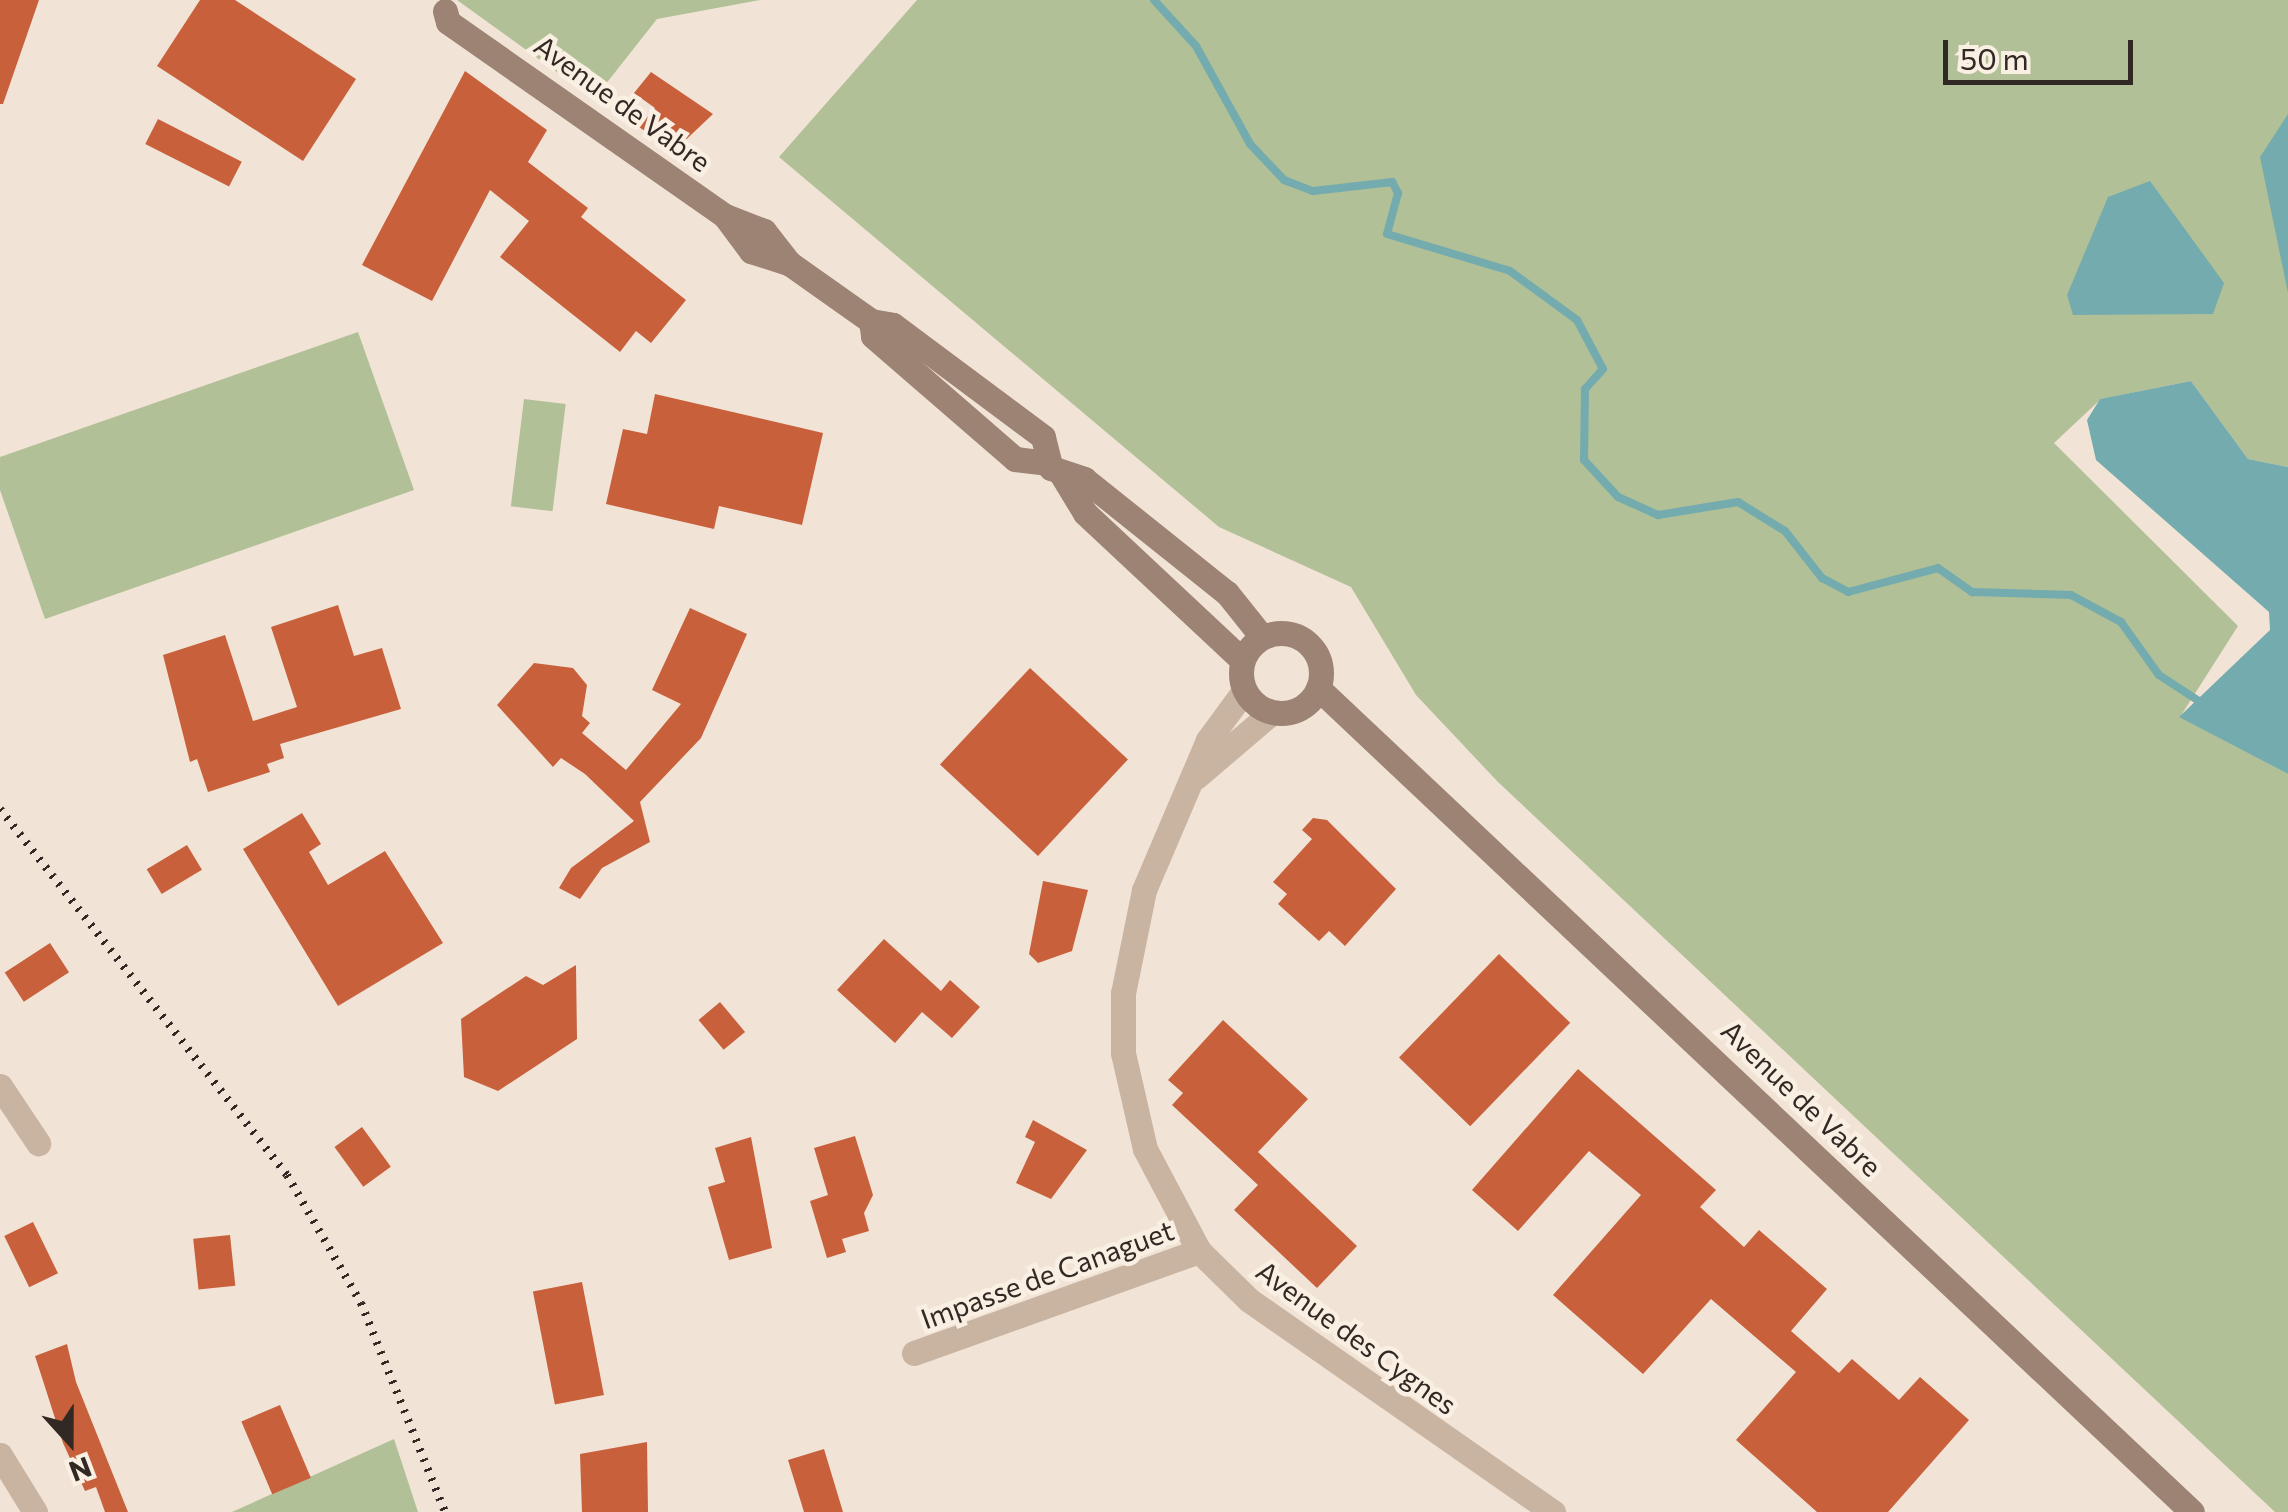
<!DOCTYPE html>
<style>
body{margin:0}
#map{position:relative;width:2288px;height:1512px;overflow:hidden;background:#f1e4d6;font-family:Commissioner,sans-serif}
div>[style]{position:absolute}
.green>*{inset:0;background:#b1c096;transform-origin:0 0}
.water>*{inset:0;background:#74abae}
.stream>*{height:8px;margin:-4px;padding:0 4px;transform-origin:4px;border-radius:4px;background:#74abae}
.building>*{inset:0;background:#c8603c;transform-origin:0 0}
.minor>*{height:25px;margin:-12.5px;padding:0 12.5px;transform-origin:12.5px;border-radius:12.5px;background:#c9b4a2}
.secondary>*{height:25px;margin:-12.5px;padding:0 12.5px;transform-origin:12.5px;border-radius:12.5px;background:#9c8373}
.secondary>.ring{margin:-12.5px;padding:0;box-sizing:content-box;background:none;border:25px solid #9c8373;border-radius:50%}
.rail>*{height:8px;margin-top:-4px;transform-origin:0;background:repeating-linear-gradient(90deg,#332924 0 2.5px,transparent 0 10.5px)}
span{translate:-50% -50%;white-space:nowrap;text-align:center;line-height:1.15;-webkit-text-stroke:9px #f9efe2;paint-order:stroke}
.street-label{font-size:28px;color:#332924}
.north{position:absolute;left:20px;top:1392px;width:100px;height:100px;-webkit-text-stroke:8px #f9efe2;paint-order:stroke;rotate:159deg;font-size:28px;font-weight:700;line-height:40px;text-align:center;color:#332924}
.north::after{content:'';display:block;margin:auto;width:35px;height:45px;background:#332924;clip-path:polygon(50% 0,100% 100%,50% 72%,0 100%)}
.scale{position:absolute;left:1943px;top:40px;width:190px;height:45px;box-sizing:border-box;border:5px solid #332924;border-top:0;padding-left:12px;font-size:30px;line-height:35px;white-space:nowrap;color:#332924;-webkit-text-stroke:8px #f9efe2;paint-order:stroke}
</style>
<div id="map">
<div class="green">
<div style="clip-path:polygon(457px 0,760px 0,657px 19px,594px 99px)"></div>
<div style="clip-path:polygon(917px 0,2288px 0,2288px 467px,2248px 459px,2191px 381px,2101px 399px,2054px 443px,2238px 626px,2180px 717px,2288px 774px,2288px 1512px,2275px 1512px,1498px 782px,1416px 695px,1351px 587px,1219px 527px,779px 157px)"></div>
<div style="clip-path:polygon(358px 332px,414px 490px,45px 619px,0 490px,0 457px)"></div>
<div style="left:524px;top:399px;width:42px;height:108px;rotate:7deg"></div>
<div style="clip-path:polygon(394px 1439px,418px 1512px,232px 1512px)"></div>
</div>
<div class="water">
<div style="clip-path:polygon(2288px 114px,2288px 293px,2260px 157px)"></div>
<div style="clip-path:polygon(2150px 181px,2224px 283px,2213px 314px,2073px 315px,2067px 295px,2108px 197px)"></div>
<div style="clip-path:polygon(2191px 381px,2248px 459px,2288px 467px,2288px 774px,2179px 717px,2270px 630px,2269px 612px,2096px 460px,2087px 420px,2100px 399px)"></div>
</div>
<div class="stream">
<div style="left:1154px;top:0;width:62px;rotate:47.6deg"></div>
<div style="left:1196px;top:46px;width:112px;rotate:61.1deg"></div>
<div style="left:1250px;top:144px;width:50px;rotate:46.6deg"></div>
<div style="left:1284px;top:180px;width:31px;rotate:21deg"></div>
<div style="left:1313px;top:191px;width:80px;rotate:-6.5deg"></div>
<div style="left:1392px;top:182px;width:13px;rotate:61deg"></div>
<div style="left:1398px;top:193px;width:42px;rotate:105deg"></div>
<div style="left:1387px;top:234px;width:128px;rotate:16.7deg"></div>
<div style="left:1510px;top:271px;width:83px;rotate:36.2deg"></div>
<div style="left:1577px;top:320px;width:55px;rotate:62deg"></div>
<div style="left:1603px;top:369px;width:27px;rotate:132deg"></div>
<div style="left:1585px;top:389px;width:71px;rotate:90.8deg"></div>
<div style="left:1584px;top:460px;width:50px;rotate:47.4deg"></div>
<div style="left:1618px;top:497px;width:44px;rotate:24.2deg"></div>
<div style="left:1658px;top:515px;width:81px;rotate:-9.2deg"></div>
<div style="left:1738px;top:502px;width:55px;rotate:31.7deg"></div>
<div style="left:1785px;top:531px;width:60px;rotate:51.8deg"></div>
<div style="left:1822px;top:578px;width:30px;rotate:28deg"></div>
<div style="left:1848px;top:592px;width:93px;rotate:-14.9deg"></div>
<div style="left:1938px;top:568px;width:42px;rotate:35.2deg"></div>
<div style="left:1972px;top:592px;width:99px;rotate:1.7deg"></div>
<div style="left:2071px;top:595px;width:57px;rotate:28.4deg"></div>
<div style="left:2121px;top:622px;width:65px;rotate:54.4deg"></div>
<div style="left:2159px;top:675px;width:51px;rotate:33.1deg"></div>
</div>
<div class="building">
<div style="clip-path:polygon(0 0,39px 0,3px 104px,0 104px)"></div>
<div style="clip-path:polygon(200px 0,235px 0,356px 79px,303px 161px,157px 66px)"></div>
<div style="clip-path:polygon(465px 71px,547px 130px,528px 162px,588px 208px,581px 217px,686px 300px,651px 343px,636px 331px,620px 352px,500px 257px,529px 221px,490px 190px,432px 301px,362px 265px)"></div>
<div style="clip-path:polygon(651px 72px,713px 114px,674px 151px,639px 127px,655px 108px,634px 93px)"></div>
<div style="left:158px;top:119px;width:94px;height:28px;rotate:27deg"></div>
<div style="clip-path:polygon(655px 394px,823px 433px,802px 525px,719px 506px,714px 529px,606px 504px,623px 429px,647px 434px)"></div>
<div style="clip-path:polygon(338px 605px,354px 656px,382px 648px,401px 709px,280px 744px,284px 758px,267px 764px,270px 772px,208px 792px,197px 759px,190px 762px,163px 655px,225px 635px,253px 721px,297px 707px,271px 627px)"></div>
<div style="clip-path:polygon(690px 608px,747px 634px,701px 738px,640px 802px,650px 842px,602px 868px,580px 899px,559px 888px,571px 868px,634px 821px,585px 774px,561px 758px,553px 767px,497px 705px,534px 663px,573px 668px,587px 685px,582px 716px,590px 723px,582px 733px,626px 770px,681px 704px,652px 690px)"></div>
<div style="left:1030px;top:668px;width:134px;height:132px;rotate:43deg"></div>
<div style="clip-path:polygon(302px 813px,321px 844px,309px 852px,328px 885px,385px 851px,443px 943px,338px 1006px,243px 849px)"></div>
<div style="clip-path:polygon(1313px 818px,1327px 820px,1396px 889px,1345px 946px,1329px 931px,1319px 941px,1278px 904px,1287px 894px,1273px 882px,1312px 839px,1302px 830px)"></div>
<div style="left:187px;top:845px;width:29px;height:47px;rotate:59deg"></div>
<div style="clip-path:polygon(1043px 881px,1088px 890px,1072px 951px,1038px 963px,1029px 954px)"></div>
<div style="clip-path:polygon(884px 939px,941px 991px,950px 980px,980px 1007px,952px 1038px,922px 1012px,895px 1043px,837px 990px)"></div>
<div style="left:50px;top:943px;width:35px;height:54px;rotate:57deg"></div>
<div style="left:1499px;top:954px;width:99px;height:144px;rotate:44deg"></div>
<div style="clip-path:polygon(576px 965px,577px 1039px,498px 1091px,464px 1077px,461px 1019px,526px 976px,543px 985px)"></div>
<div style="left:720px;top:1002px;width:39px;height:28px;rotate:50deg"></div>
<div style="clip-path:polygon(1223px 1020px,1308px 1099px,1258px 1152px,1357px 1246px,1317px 1288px,1234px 1210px,1258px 1185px,1172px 1105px,1183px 1093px,1168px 1080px)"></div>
<div style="clip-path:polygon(1578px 1069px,1716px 1190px,1700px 1207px,1744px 1247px,1759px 1230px,1827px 1289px,1791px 1331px,1839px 1373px,1852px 1359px,1899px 1400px,1920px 1377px,1969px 1420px,1888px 1512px,1817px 1512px,1736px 1440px,1796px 1372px,1711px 1299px,1643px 1374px,1553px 1295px,1641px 1195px,1589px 1151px,1518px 1231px,1472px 1190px)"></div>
<div style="clip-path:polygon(1033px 1120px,1087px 1150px,1051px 1199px,1016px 1183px,1035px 1142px,1025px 1137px)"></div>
<div style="left:362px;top:1127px;width:49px;height:34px;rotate:54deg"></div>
<div style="clip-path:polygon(855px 1136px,873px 1195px,864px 1213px,869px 1231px,842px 1239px,846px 1252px,827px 1258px,810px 1201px,828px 1195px,814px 1148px)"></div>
<div style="clip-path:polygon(751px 1137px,772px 1248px,729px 1260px,708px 1187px,725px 1182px,715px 1148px)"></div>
<div style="left:33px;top:1222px;width:57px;height:32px;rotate:64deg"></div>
<div style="left:230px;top:1235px;width:51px;height:37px;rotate:84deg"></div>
<div style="left:582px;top:1282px;width:115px;height:50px;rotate:79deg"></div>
<div style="clip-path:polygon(67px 1344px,76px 1382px,128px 1512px,105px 1512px,96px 1487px,85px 1491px,63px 1443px,35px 1356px)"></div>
<div style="left:280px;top:1405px;width:79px;height:42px;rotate:67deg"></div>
<div style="clip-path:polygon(647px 1442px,648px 1512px,582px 1512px,580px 1454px)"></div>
<div style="clip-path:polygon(824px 1449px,843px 1512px,804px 1512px,788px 1460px)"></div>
</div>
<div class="minor">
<div style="left:1244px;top:691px;width:61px;rotate:126.3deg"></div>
<div style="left:1208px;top:740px;width:163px;rotate:113.1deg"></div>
<div style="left:1144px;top:890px;width:105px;rotate:101.5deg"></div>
<div style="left:1123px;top:993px;width:60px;rotate:90deg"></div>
<div style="left:1123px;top:1053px;width:98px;rotate:77.1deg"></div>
<div style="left:1145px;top:1149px;width:115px;rotate:62.1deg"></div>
<div style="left:1199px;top:1251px;width:70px;rotate:44.4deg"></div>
<div style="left:1249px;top:1300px;width:371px;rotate:34.9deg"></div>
<div style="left:1196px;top:777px;width:99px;rotate:-40.5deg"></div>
<div style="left:0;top:1086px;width:69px;rotate:56.3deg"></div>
<div style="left:914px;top:1353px;width:303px;rotate:-19.7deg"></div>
<div style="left:0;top:1455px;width:67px;rotate:58.4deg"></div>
</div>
<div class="secondary">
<div style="left:445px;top:11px;width:11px;rotate:75deg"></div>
<div style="left:448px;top:22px;width:338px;rotate:35deg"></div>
<div style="left:725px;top:216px;width:42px;rotate:21deg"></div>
<div style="left:764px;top:231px;width:41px;rotate:52deg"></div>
<div style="left:789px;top:263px;width:100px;rotate:35.3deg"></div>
<div style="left:871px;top:321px;width:22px;rotate:10deg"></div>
<div style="left:893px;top:325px;width:187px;rotate:36.7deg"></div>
<div style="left:1043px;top:437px;width:32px;rotate:76deg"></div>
<div style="left:1051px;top:468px;width:35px;rotate:18deg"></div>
<div style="left:1084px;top:479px;width:183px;rotate:38.6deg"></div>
<div style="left:1227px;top:593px;width:56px;rotate:51.5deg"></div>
<div style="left:725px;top:216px;width:44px;rotate:53.4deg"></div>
<div style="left:751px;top:251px;width:40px;rotate:18deg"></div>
<div style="left:871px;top:321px;width:15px;rotate:82deg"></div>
<div style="left:873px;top:336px;width:188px;rotate:40.9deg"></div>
<div style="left:1015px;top:459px;width:32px;rotate:7deg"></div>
<div style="left:1062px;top:475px;width:44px;rotate:58.8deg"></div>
<div style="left:1085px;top:513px;width:215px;rotate:43.1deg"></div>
<div class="ring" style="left:1241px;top:633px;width:55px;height:55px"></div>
<div style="left:1318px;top:688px;width:1201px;rotate:43.31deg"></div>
</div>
<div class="rail">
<div style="left:0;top:809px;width:465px;rotate:51.9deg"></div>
<div style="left:287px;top:1175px;width:148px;rotate:60deg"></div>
<div style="left:361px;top:1303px;width:225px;rotate:68.1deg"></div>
</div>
<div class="street-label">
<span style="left:623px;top:103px;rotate:36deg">Avenue de Vabre</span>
<span style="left:1802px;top:1098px;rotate:44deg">Avenue de Vabre</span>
<span style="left:1047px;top:1274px;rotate:-20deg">Impasse de Canaguet</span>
<span style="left:1357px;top:1337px;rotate:36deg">Avenue des Cygnes</span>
</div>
<div class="north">N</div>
<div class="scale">50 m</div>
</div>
